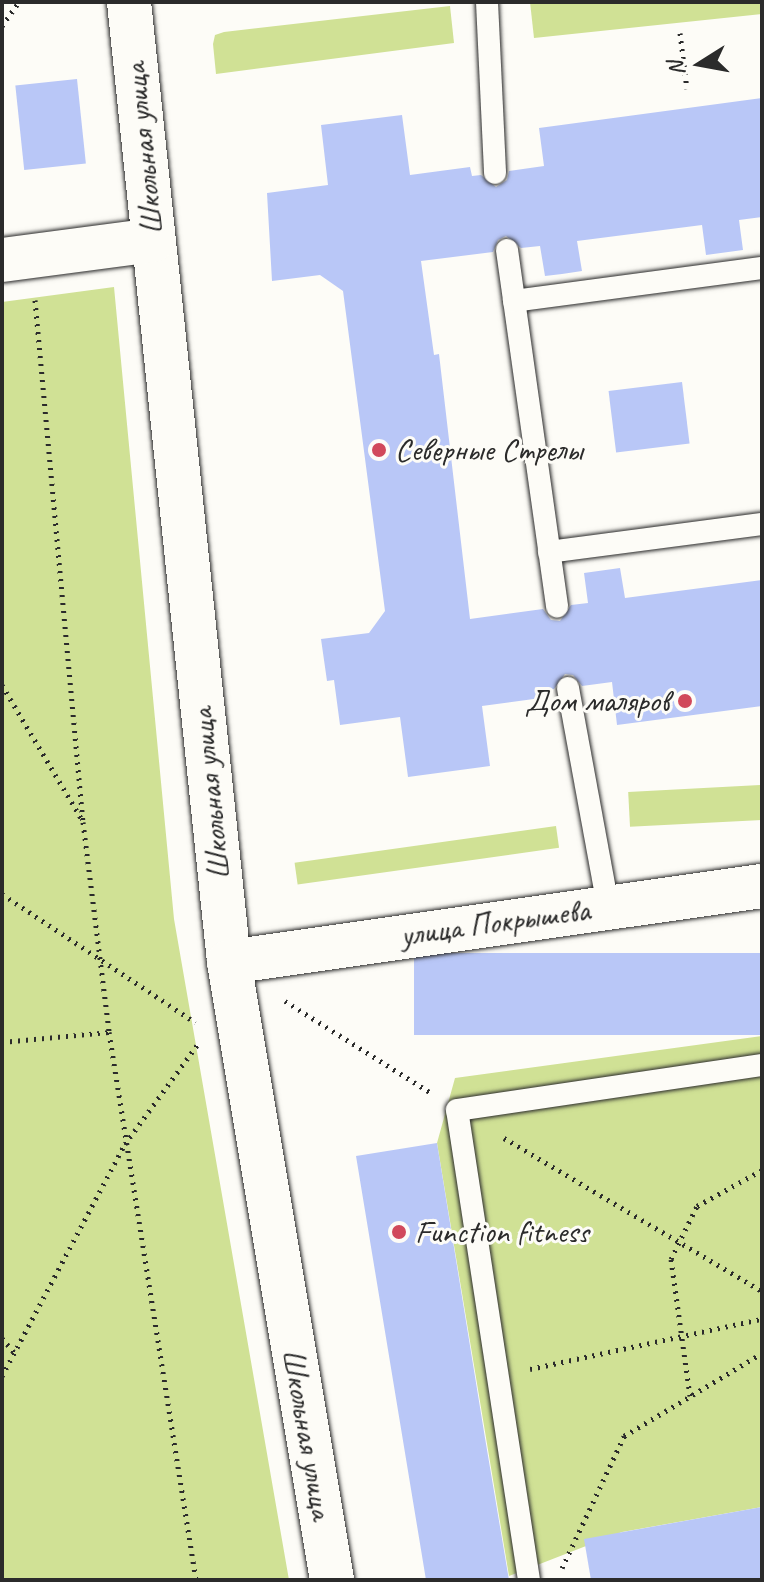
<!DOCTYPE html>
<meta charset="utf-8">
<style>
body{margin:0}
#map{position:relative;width:764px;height:1582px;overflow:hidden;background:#fdfcf7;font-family:Caveat,sans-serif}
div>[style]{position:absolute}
.green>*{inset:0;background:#d0e195;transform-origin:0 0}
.building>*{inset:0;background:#b9c7f7;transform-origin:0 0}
.path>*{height:5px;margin-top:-2.5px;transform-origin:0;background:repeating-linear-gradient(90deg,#2b2b2b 0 2px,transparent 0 8px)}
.roads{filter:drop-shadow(0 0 2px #2b2b2b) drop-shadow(0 0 2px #2b2b2b)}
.service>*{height:22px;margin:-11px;padding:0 11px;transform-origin:11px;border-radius:11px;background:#fdfcf7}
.tertiary>*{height:44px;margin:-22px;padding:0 22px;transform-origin:22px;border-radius:22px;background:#fdfcf7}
.dots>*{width:22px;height:22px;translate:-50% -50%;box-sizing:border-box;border:4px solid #fdfcf7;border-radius:50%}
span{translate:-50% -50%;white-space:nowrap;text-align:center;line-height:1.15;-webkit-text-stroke:6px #fdfcf7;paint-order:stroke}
.street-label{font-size:32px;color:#2b2b2b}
.poi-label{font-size:32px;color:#2b2b2b}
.left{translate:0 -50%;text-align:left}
.right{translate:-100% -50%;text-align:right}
.frame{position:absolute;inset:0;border:4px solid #2b2b2b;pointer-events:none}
.north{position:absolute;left:660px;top:24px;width:80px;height:80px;-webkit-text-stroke:6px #fdfcf7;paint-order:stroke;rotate:259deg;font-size:22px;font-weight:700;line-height:32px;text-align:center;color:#2b2b2b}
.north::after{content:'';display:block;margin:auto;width:28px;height:36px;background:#2b2b2b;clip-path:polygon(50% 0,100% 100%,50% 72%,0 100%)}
</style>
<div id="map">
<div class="green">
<div style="clip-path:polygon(530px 2px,762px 2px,762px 14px,534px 38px)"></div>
<div style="clip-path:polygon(450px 6px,454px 43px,216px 74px,213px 44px,215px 35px,224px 32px)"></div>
<div style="clip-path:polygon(114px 287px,174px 919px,289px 1580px,2px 1580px,2px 302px)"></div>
<div style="left:760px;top:785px;width:35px;height:132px;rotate:87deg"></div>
<div style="left:556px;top:826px;width:22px;height:264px;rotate:82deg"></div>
<div style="clip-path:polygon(762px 1036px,762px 1507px,622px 1532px,509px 1576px,437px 1143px,455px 1078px)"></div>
</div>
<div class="building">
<div style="left:77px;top:79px;width:85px;height:62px;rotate:84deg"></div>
<div style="clip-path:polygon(762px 98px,762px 217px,739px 220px,743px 250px,706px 255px,702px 225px,577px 241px,582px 271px,562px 274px,545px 276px,540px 246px,521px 248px,506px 236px,498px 240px,493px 252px,421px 261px,434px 355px,439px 354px,470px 619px,543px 609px,551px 620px,560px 621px,571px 605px,588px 603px,584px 573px,620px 568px,625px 598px,762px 580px,762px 706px,617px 725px,612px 682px,582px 686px,573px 675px,565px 674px,554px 689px,539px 691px,541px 698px,482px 706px,490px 766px,408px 777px,400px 717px,340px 725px,334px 680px,327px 681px,321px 639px,369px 633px,385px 611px,343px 291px,320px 275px,272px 281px,267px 193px,328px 185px,321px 125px,402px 115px,410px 175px,470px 167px,472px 176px,481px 175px,496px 187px,507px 180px,509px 171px,544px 166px,539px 128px)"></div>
<div style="left:682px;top:382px;width:62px;height:74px;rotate:83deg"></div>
<div style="left:762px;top:953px;width:82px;height:348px;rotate:90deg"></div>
<div style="clip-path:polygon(437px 1143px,485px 1438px,509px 1580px,426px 1580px,356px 1156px)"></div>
<div style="clip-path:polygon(762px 1507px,762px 1580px,591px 1580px,584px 1539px)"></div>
</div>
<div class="path">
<div style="left:2px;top:26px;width:29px;rotate:-55deg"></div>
<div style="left:680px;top:33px;width:56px;rotate:82.9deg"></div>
<div style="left:35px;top:300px;width:524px;rotate:84.75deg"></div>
<div style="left:83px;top:822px;width:212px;rotate:82.9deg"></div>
<div style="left:109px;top:1032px;width:555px;rotate:80.98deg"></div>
<div style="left:2px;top:685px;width:155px;rotate:59.3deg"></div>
<div style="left:2px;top:894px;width:232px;rotate:33.6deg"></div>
<div style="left:285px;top:1001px;width:173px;rotate:32.2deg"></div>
<div style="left:2px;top:1042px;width:107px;rotate:-5.3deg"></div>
<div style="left:504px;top:1138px;width:300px;rotate:30.7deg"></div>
<div style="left:2px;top:1338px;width:23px;rotate:50deg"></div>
<div style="left:530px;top:1369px;width:237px;rotate:-12.2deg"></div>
<div style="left:2px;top:1376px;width:263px;rotate:-62.1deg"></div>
<div style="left:125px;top:1144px;width:124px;rotate:-53.9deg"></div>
<div style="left:690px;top:1396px;width:138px;rotate:-97.9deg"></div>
<div style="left:671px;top:1259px;width:59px;rotate:-63.9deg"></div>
<div style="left:697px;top:1206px;width:74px;rotate:-29deg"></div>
<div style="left:562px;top:1568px;width:146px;rotate:-64.8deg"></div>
<div style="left:624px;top:1436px;width:161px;rotate:-31deg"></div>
</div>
<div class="roads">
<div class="service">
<div style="left:487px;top:2px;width:171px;rotate:87.3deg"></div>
<div style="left:507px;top:250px;width:360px;rotate:82deg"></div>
<div style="left:514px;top:301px;width:250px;rotate:-7.6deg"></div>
<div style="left:549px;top:552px;width:215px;rotate:-7.5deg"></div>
<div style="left:568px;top:688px;width:223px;rotate:79.6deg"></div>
<div style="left:529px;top:1580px;width:475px;rotate:-98.7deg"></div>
<div style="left:457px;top:1110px;width:308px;rotate:-8.4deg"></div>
</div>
<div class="tertiary">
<div style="left:129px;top:2px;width:965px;rotate:84.05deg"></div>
<div style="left:229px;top:962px;width:627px;rotate:80.54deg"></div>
<div style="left:2px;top:260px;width:152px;rotate:-7.5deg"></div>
<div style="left:229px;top:962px;width:538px;rotate:-8.12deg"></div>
</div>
</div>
<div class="dots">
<div style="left:379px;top:450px;background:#d1495b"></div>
<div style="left:685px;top:701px;background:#d1495b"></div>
<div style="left:399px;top:1232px;background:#d1495b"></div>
</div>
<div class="street-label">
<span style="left:144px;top:149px;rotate:-96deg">Школьная улица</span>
<span style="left:211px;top:794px;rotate:-96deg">Школьная улица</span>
<span style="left:495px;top:923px;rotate:-8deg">улица Покрышева</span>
<span style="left:307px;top:1434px;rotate:80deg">Школьная улица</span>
</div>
<div class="poi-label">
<span class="left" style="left:395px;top:450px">Северные Стрелы</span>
<span class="right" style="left:669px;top:701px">Дом маляров</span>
<span class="left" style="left:415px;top:1232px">Function fitness</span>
</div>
<div class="frame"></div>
<div class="north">N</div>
</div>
